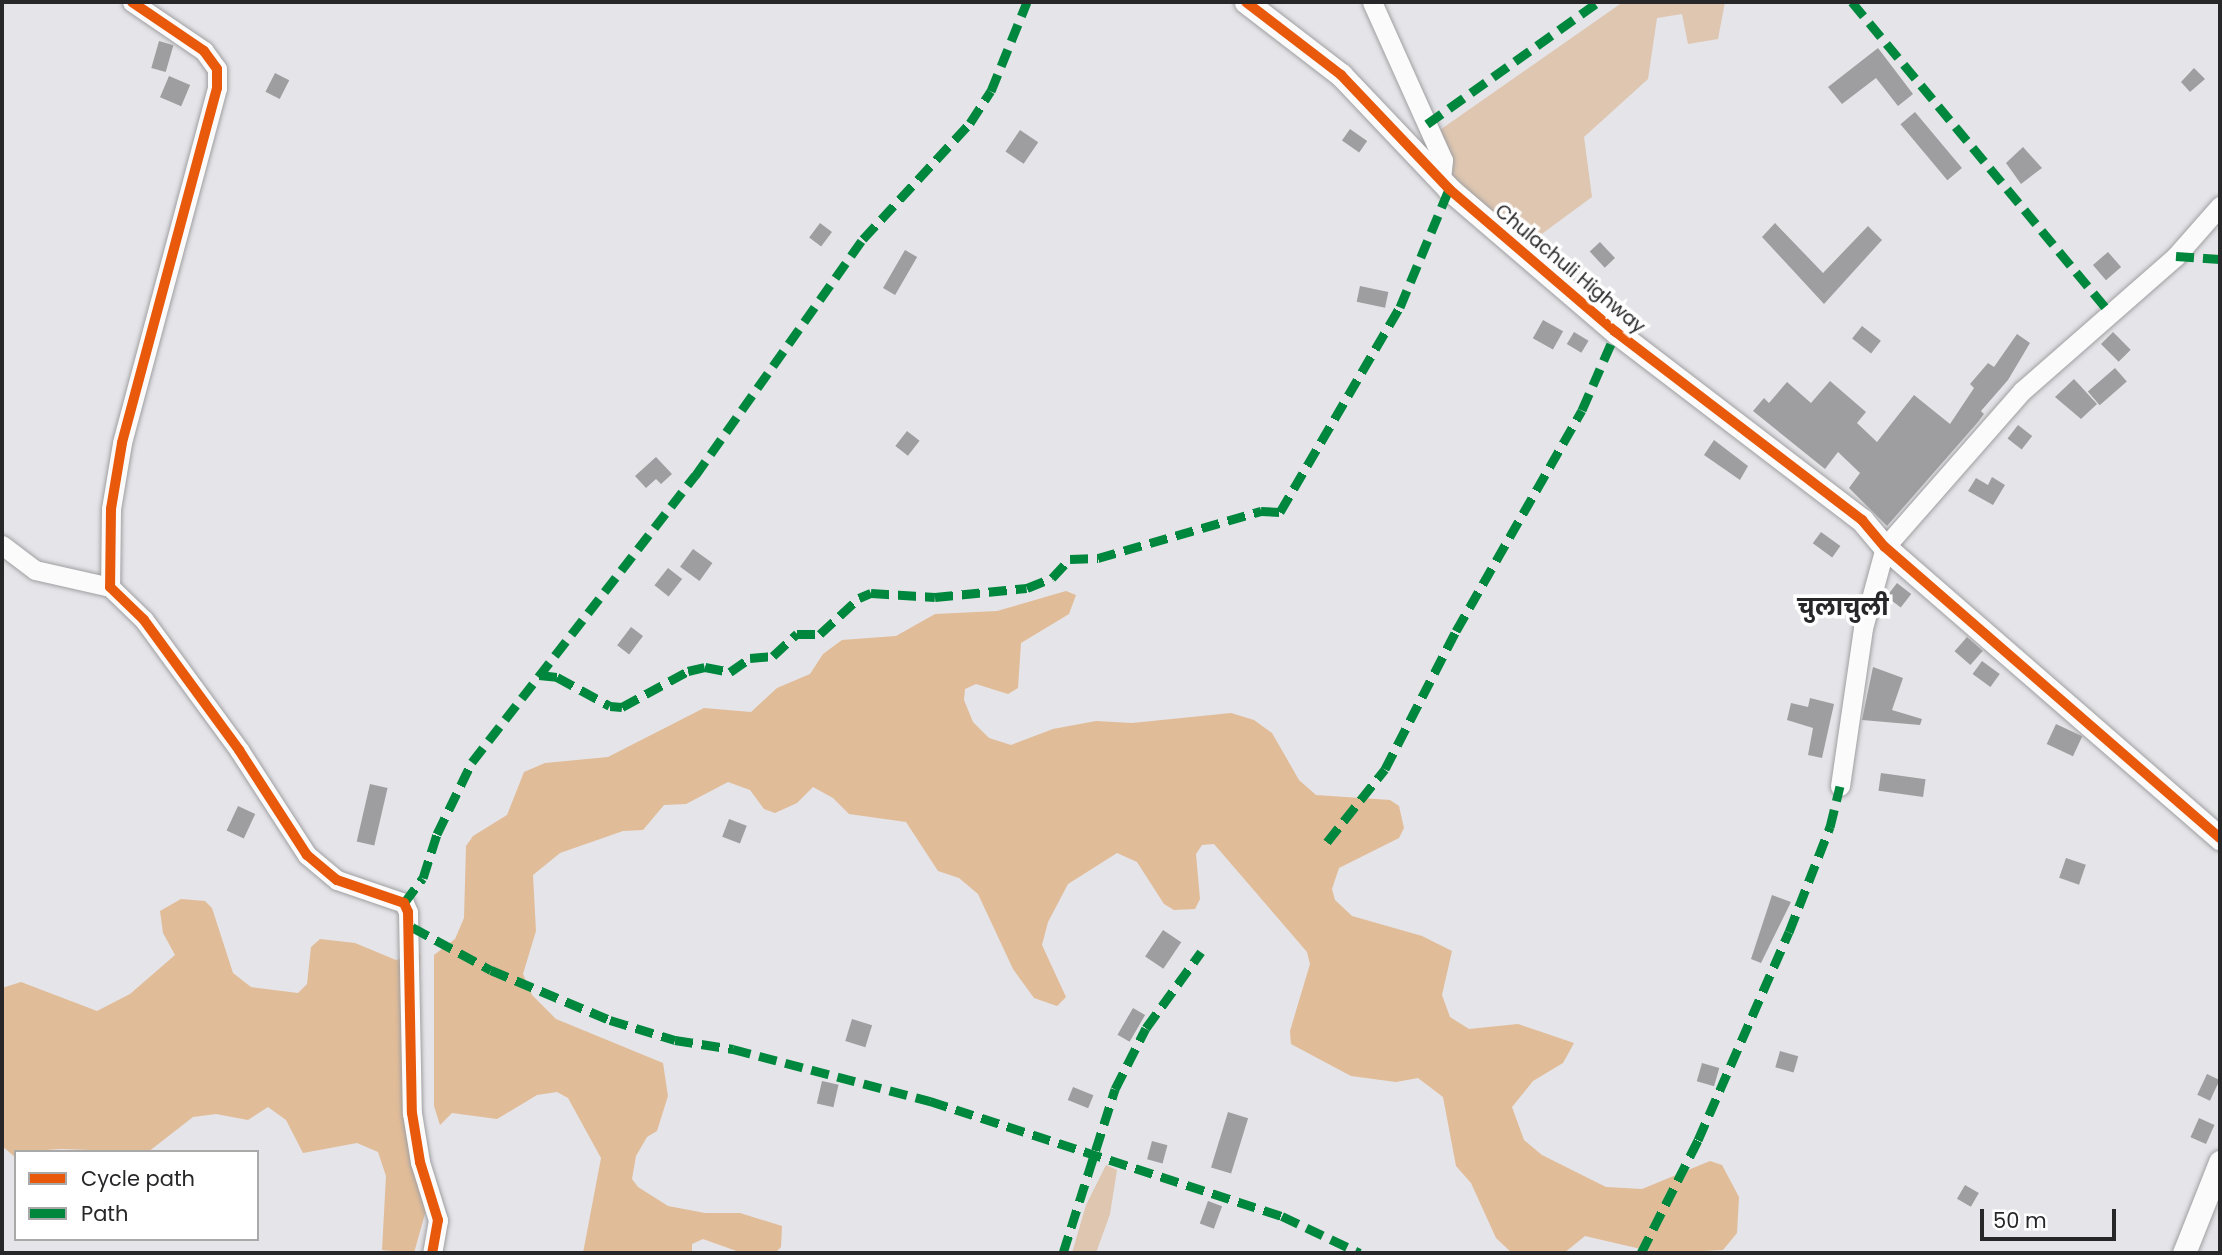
<!DOCTYPE html>
<meta charset="utf-8">
<style>
body{margin:0}
#map{position:relative;width:2222px;height:1255px;overflow:hidden;background:#e5e4e8;font-family:Poppins,"Noto Sans Devanagari",sans-serif}
div>[style]{position:absolute}
.green>*{inset:0;background:#dec6b0}
.forest>*{inset:0;background:#e1bc98}
.building>*{inset:0;background:#9e9ea0;transform-origin:0 0}
.roads{filter:drop-shadow(0 0 2px #9f9fa2) drop-shadow(0 0 2px #9f9fa2)}
.minor>*{height:19px;margin:-9.5px;padding:0 9.5px;transform-origin:9.5px;border-radius:9.5px;background:#fbfbfc}
.tertiary>*{height:23px;margin:-11.5px;padding:0 11.5px;transform-origin:11.5px;border-radius:11.5px;background:#fbfbfc}
.quiet>*{height:9px;margin-top:-4.5px;transform-origin:0;background:repeating-linear-gradient(90deg,#00873e 0 18px,transparent 0 27px)}
.cycleway>*{height:10px;margin:-5px;padding:0 5px;transform-origin:5px;border-radius:5px;background:#e8590c}
span{translate:-50% -50%;white-space:nowrap;text-align:center;line-height:1.15;-webkit-text-stroke:7px #fff;paint-order:stroke}
.street-label{font-size:19px;color:#272729}
.quarter-label{font-size:23px;color:#272729;font-weight:700}
.frame{position:absolute;inset:0;border:4px solid #272729;pointer-events:none}
.legend{position:absolute;left:14px;top:1150px;width:245px;height:91px;box-sizing:border-box;background:#fff;border:2px solid #a9a9a9;margin:0;padding:9px 12px;list-style:none;font-size:21px;color:#272729}
.legend li{display:flex;align-items:center;gap:14px;height:35px}
.legend b{width:35px;border:2px solid #a9a9a9}
.scale{position:absolute;left:1980px;top:1209px;width:136px;height:32px;box-sizing:border-box;border:4px solid #272729;border-top:0;padding-left:9px;font-size:21px;line-height:24px;white-space:nowrap;color:#272729;-webkit-text-stroke:5px #fff;paint-order:stroke}
</style>
<div id="map">
<div class="green">
<div style="clip-path:polygon(1623px 2px,1725px 2px,1718px 39px,1688px 44px,1682px 14px,1657px 18px,1648px 79px,1584px 137px,1592px 197px,1528px 244px,1453px 183px,1437px 132px)"></div>
<div style="clip-path:polygon(1106px 1165px,1117px 1170px,1110px 1214px,1096px 1253px,1072px 1253px,1086px 1205px)"></div>
</div>
<div class="forest">
<div style="clip-path:polygon(1066px 591px,1076px 595px,1069px 614px,1021px 643px,1018px 688px,1008px 694px,976px 684px,965px 689px,964px 700px,973px 722px,989px 738px,1011px 745px,1053px 729px,1096px 721px,1132px 723px,1231px 713px,1254px 720px,1272px 733px,1299px 780px,1316px 795px,1390px 800px,1399px 806px,1404px 828px,1399px 838px,1339px 868px,1332px 889px,1335px 900px,1352px 916px,1422px 936px,1452px 951px,1442px 995px,1450px 1017px,1469px 1029px,1518px 1024px,1574px 1043px,1563px 1063px,1533px 1081px,1512px 1107px,1524px 1140px,1542px 1155px,1606px 1187px,1642px 1189px,1710px 1161px,1722px 1165px,1739px 1197px,1737px 1233px,1723px 1250px,1658px 1253px,1585px 1236px,1564px 1253px,1512px 1253px,1496px 1238px,1471px 1183px,1456px 1166px,1443px 1097px,1418px 1078px,1396px 1082px,1351px 1076px,1291px 1044px,1290px 1031px,1310px 964px,1307px 952px,1214px 844px,1202px 845px,1196px 854px,1200px 899px,1195px 909px,1174px 910px,1164px 904px,1137px 862px,1117px 853px,1068px 884px,1048px 922px,1042px 945px,1066px 997px,1057px 1006px,1034px 998px,1013px 969px,978px 894px,959px 878px,938px 871px,906px 822px,849px 814px,833px 798px,813px 787px,797px 803px,775px 813px,764px 809px,750px 790px,728px 782px,686px 804px,664px 805px,643px 830px,623px 831px,560px 853px,533px 875px,536px 931px,523px 974px,532px 995px,556px 1019px,663px 1063px,668px 1096px,657px 1131px,647px 1137px,636px 1156px,632px 1179px,638px 1187px,668px 1206px,705px 1213px,740px 1213px,782px 1226px,781px 1247px,775px 1253px,742px 1253px,703px 1239px,692px 1244px,692px 1253px,583px 1253px,601px 1158px,568px 1098px,557px 1092px,537px 1095px,497px 1119px,452px 1113px,440px 1125px,434px 1106px,434px 955px,455px 939px,464px 918px,466px 846px,473px 836px,507px 815px,524px 772px,545px 763px,608px 757px,704px 708px,751px 712px,777px 688px,810px 674px,823px 654px,842px 640px,896px 636px,935px 614px,997px 611px)"></div>
<div style="clip-path:polygon(181px 899px,205px 901px,212px 908px,233px 973px,251px 987px,298px 993px,307px 984px,311px 947px,320px 939px,355px 943px,396px 960px,420px 954px,417px 1088px,428px 1203px,414px 1253px,382px 1250px,386px 1176px,378px 1152px,357px 1143px,303px 1153px,286px 1120px,268px 1107px,248px 1120px,216px 1114px,193px 1117px,148px 1152px,61px 1149px,16px 1152px,16px 1158px,2px 1146px,2px 988px,21px 982px,97px 1011px,130px 994px,175px 955px,163px 933px,160px 911px)"></div>
</div>
<div class="building">
<div style="left:159px;top:41px;width:15px;height:28px;rotate:16deg"></div>
<div style="clip-path:polygon(1878px 48px,1913px 94px,1898px 106px,1876px 78px,1842px 104px,1828px 87px)"></div>
<div style="clip-path:polygon(2194px 68px,2205px 79px,2190px 92px,2181px 82px)"></div>
<div style="left:275px;top:73px;width:16px;height:21px;rotate:27deg"></div>
<div style="left:169px;top:76px;width:23px;height:23px;rotate:23deg"></div>
<div style="left:1915px;top:112px;width:73px;height:19px;rotate:50deg"></div>
<div style="left:1350px;top:129px;width:21px;height:14px;rotate:35deg"></div>
<div style="left:1020px;top:130px;width:22px;height:26px;rotate:34deg"></div>
<div style="clip-path:polygon(2023px 147px,2042px 168px,2021px 184px,2006px 163px)"></div>
<div style="left:820px;top:223px;width:15px;height:18px;rotate:37deg"></div>
<div style="clip-path:polygon(1775px 223px,1823px 273px,1868px 226px,1882px 240px,1824px 304px,1762px 237px)"></div>
<div style="left:1600px;top:242px;width:22px;height:14px;rotate:47deg"></div>
<div style="left:905px;top:250px;width:14px;height:44px;rotate:30deg"></div>
<div style="left:2108px;top:252px;width:20px;height:20px;rotate:49deg"></div>
<div style="left:1360px;top:286px;width:29px;height:16px;rotate:12deg"></div>
<div style="left:1543px;top:320px;width:23px;height:21px;rotate:29deg"></div>
<div style="left:1862px;top:326px;width:24px;height:16px;rotate:38deg"></div>
<div style="left:1574px;top:332px;width:17px;height:14px;rotate:31deg"></div>
<div style="left:2113px;top:332px;width:25px;height:17px;rotate:45deg"></div>
<div style="clip-path:polygon(2017px 334px,2030px 343px,2008px 380px,1981px 411px,1984px 414px,1978px 422px,1887px 526px,1849px 488px,1860px 473px,1838px 452px,1825px 469px,1753px 411px,1764px 398px,1769px 403px,1787px 382px,1811px 403px,1830px 381px,1866px 412px,1857px 423px,1877px 442px,1914px 395px,1950px 424px,1974px 388px,1970px 384px,1988px 363px,1994px 367px)"></div>
<div style="left:2115px;top:368px;width:18px;height:36px;rotate:49deg"></div>
<div style="clip-path:polygon(2074px 379px,2097px 404px,2081px 419px,2055px 397px)"></div>
<div style="left:2018px;top:425px;width:18px;height:17px;rotate:38deg"></div>
<div style="left:907px;top:431px;width:16px;height:19px;rotate:38deg"></div>
<div style="clip-path:polygon(1714px 440px,1748px 466px,1740px 480px,1704px 455px)"></div>
<div style="clip-path:polygon(656px 457px,672px 474px,661px 484px,656px 479px,646px 488px,635px 476px)"></div>
<div style="clip-path:polygon(1992px 477px,2005px 485px,1993px 505px,1968px 491px,1976px 478px,1988px 485px)"></div>
<div style="left:1821px;top:532px;width:24px;height:14px;rotate:36deg"></div>
<div style="left:693px;top:549px;width:24px;height:22px;rotate:36deg"></div>
<div style="left:668px;top:568px;width:18px;height:22px;rotate:38deg"></div>
<div style="left:1897px;top:583px;width:18px;height:17px;rotate:38deg"></div>
<div style="left:631px;top:627px;width:15px;height:23px;rotate:37deg"></div>
<div style="left:1967px;top:637px;width:21px;height:19px;rotate:41deg"></div>
<div style="left:1982px;top:661px;width:22px;height:16px;rotate:36deg"></div>
<div style="clip-path:polygon(1873px 667px,1903px 678px,1892px 710px,1922px 719px,1920px 725px,1862px 720px)"></div>
<div style="clip-path:polygon(1810px 698px,1834px 704px,1822px 758px,1808px 755px,1813px 728px,1787px 720px,1791px 703px,1808px 707px)"></div>
<div style="left:2056px;top:724px;width:29px;height:22px;rotate:25deg"></div>
<div style="left:1881px;top:773px;width:45px;height:18px;rotate:8deg"></div>
<div style="left:370px;top:784px;width:18px;height:59px;rotate:13deg"></div>
<div style="left:238px;top:806px;width:19px;height:27px;rotate:25deg"></div>
<div style="left:729px;top:819px;width:19px;height:19px;rotate:21deg"></div>
<div style="left:2066px;top:858px;width:21px;height:21px;rotate:19deg"></div>
<div style="clip-path:polygon(1772px 895px,1791px 902px,1761px 963px,1751px 959px)"></div>
<div style="left:1163px;top:930px;width:22px;height:32px;rotate:34deg"></div>
<div style="left:1133px;top:1008px;width:14px;height:31px;rotate:30deg"></div>
<div style="left:852px;top:1019px;width:21px;height:23px;rotate:17deg"></div>
<div style="left:1780px;top:1051px;width:19px;height:17px;rotate:16deg"></div>
<div style="left:1702px;top:1063px;width:18px;height:19px;rotate:16deg"></div>
<div style="left:2207px;top:1074px;width:14px;height:23px;rotate:25deg"></div>
<div style="left:822px;top:1081px;width:17px;height:23px;rotate:13deg"></div>
<div style="left:1073px;top:1087px;width:22px;height:14px;rotate:22deg"></div>
<div style="left:1228px;top:1112px;width:21px;height:58px;rotate:17deg"></div>
<div style="left:2199px;top:1118px;width:17px;height:21px;rotate:24deg"></div>
<div style="left:1152px;top:1141px;width:16px;height:19px;rotate:15deg"></div>
<div style="left:1965px;top:1185px;width:16px;height:16px;rotate:30deg"></div>
<div style="left:1208px;top:1201px;width:15px;height:24px;rotate:20deg"></div>
</div>
<div class="roads">
<div class="minor">
<div style="left:132px;top:2px;width:87px;rotate:34.2deg"></div>
<div style="left:204px;top:51px;width:22px;rotate:54deg"></div>
<div style="left:217px;top:69px;width:19px;rotate:90deg"></div>
<div style="left:217px;top:88px;width:367px;rotate:105deg"></div>
<div style="left:122px;top:443px;width:67px;rotate:99.5deg"></div>
<div style="left:111px;top:509px;width:78px;rotate:90.7deg"></div>
<div style="left:110px;top:587px;width:47px;rotate:44.1deg"></div>
<div style="left:144px;top:620px;width:161px;rotate:53.8deg"></div>
<div style="left:239px;top:750px;width:125px;rotate:57.1deg"></div>
<div style="left:307px;top:855px;width:39px;rotate:40deg"></div>
<div style="left:337px;top:880px;width:71px;rotate:18.9deg"></div>
<div style="left:404px;top:903px;width:10px;rotate:66deg"></div>
<div style="left:408px;top:912px;width:201px;rotate:88.9deg"></div>
<div style="left:412px;top:1113px;width:50px;rotate:80.7deg"></div>
<div style="left:420px;top:1162px;width:61px;rotate:72.8deg"></div>
<div style="left:438px;top:1220px;width:34px;rotate:100deg"></div>
<div style="left:1372px;top:2px;width:173px;rotate:65.8deg"></div>
<div style="left:1443px;top:160px;width:18px;rotate:96deg"></div>
<div style="left:2px;top:545px;width:41px;rotate:37.1deg"></div>
<div style="left:35px;top:570px;width:77px;rotate:12.8deg"></div>
<div style="left:1840px;top:786px;width:160px;rotate:-81.7deg"></div>
<div style="left:1863px;top:628px;width:84px;rotate:-74.8deg"></div>
<div style="left:1885px;top:547px;width:208px;rotate:-48.7deg"></div>
<div style="left:2022px;top:391px;width:205px;rotate:-41.2deg"></div>
<div style="left:2176px;top:256px;width:67px;rotate:-48.7deg"></div>
</div>
<div class="tertiary">
<div style="left:1246px;top:2px;width:120px;rotate:37.5deg"></div>
<div style="left:1341px;top:75px;width:157px;rotate:46.5deg"></div>
<div style="left:1449px;top:189px;width:220px;rotate:40.6deg"></div>
<div style="left:1616px;top:332px;width:310px;rotate:37.4deg"></div>
<div style="left:1862px;top:520px;width:35px;rotate:50deg"></div>
<div style="left:1885px;top:547px;width:444px;rotate:41deg"></div>
<div style="left:2184px;top:1253px;width:98px;rotate:-68.4deg"></div>
</div>
</div>
<div class="quiet">
<div style="left:1852px;top:2px;width:403px;rotate:50.3deg"></div>
<div style="left:1427px;top:124px;width:210px;rotate:-35.5deg"></div>
<div style="left:2176px;top:256px;width:44px;rotate:3.9deg"></div>
<div style="left:539px;top:675px;width:18px;rotate:6deg"></div>
<div style="left:557px;top:677px;width:60px;rotate:28.7deg"></div>
<div style="left:610px;top:706px;width:12px;rotate:5deg"></div>
<div style="left:622px;top:707px;width:75px;rotate:-28.6deg"></div>
<div style="left:688px;top:671px;width:17px;rotate:-13deg"></div>
<div style="left:705px;top:667px;width:25px;rotate:11deg"></div>
<div style="left:730px;top:672px;width:24px;rotate:-35deg"></div>
<div style="left:750px;top:658px;width:23px;rotate:-5deg"></div>
<div style="left:773px;top:656px;width:33px;rotate:-43deg"></div>
<div style="left:797px;top:634px;width:23px"></div>
<div style="left:820px;top:634px;width:53px;rotate:-42.7deg"></div>
<div style="left:859px;top:598px;width:13px;rotate:-23deg"></div>
<div style="left:871px;top:593px;width:64px;rotate:3.6deg"></div>
<div style="left:935px;top:597px;width:92px;rotate:-5.6deg"></div>
<div style="left:1027px;top:588px;width:27px;rotate:-22deg"></div>
<div style="left:1052px;top:578px;width:26px;rotate:-47deg"></div>
<div style="left:1070px;top:559px;width:28px;rotate:-2deg"></div>
<div style="left:1098px;top:558px;width:170px;rotate:-16.1deg"></div>
<div style="left:1261px;top:511px;width:19px;rotate:3deg"></div>
<div style="left:1280px;top:512px;width:238px;rotate:-59.7deg"></div>
<div style="left:1400px;top:307px;width:128px;rotate:-67.4deg"></div>
<div style="left:1327px;top:842px;width:93px;rotate:-51.5deg"></div>
<div style="left:1385px;top:769px;width:155px;rotate:-62.8deg"></div>
<div style="left:1456px;top:631px;width:254px;rotate:-60.3deg"></div>
<div style="left:1582px;top:410px;width:85px;rotate:-66.4deg"></div>
<div style="left:404px;top:903px;width:31px;rotate:-53deg"></div>
<div style="left:423px;top:878px;width:46px;rotate:-72.3deg"></div>
<div style="left:437px;top:834px;width:80px;rotate:-64.1deg"></div>
<div style="left:472px;top:762px;width:363px;rotate:-52.1deg"></div>
<div style="left:695px;top:476px;width:291px;rotate:-54.7deg"></div>
<div style="left:863px;top:239px;width:158px;rotate:-47.3deg"></div>
<div style="left:970px;top:123px;width:38px;rotate:-57deg"></div>
<div style="left:991px;top:91px;width:96px;rotate:-68deg"></div>
<div style="left:412px;top:927px;width:90px;rotate:28.6deg"></div>
<div style="left:491px;top:970px;width:129px;rotate:22.8deg"></div>
<div style="left:610px;top:1020px;width:68px;rotate:17.1deg"></div>
<div style="left:675px;top:1040px;width:59px;rotate:8.8deg"></div>
<div style="left:733px;top:1049px;width:204px;rotate:14.8deg"></div>
<div style="left:930px;top:1101px;width:370px;rotate:18.1deg"></div>
<div style="left:1282px;top:1216px;width:86px;rotate:25.4deg"></div>
<div style="left:1063px;top:1253px;width:172px;rotate:-72.4deg"></div>
<div style="left:1115px;top:1089px;width:68px;rotate:-63.1deg"></div>
<div style="left:1146px;top:1028px;width:94px;rotate:-54.1deg"></div>
<div style="left:1641px;top:1253px;width:127px;rotate:-63.2deg"></div>
<div style="left:1698px;top:1140px;width:227px;rotate:-66.4deg"></div>
<div style="left:1789px;top:932px;width:113px;rotate:-68.7deg"></div>
<div style="left:1830px;top:827px;width:42px;rotate:-76.3deg"></div>
</div>
<div class="cycleway">
<div style="left:132px;top:2px;width:87px;rotate:34.2deg"></div>
<div style="left:204px;top:51px;width:22px;rotate:54deg"></div>
<div style="left:217px;top:69px;width:19px;rotate:90deg"></div>
<div style="left:217px;top:88px;width:367px;rotate:105deg"></div>
<div style="left:122px;top:443px;width:67px;rotate:99.5deg"></div>
<div style="left:111px;top:509px;width:78px;rotate:90.7deg"></div>
<div style="left:110px;top:587px;width:47px;rotate:44.1deg"></div>
<div style="left:144px;top:620px;width:161px;rotate:53.8deg"></div>
<div style="left:239px;top:750px;width:125px;rotate:57.1deg"></div>
<div style="left:307px;top:855px;width:39px;rotate:40deg"></div>
<div style="left:337px;top:880px;width:71px;rotate:18.9deg"></div>
<div style="left:404px;top:903px;width:10px;rotate:66deg"></div>
<div style="left:408px;top:912px;width:201px;rotate:88.9deg"></div>
<div style="left:412px;top:1113px;width:50px;rotate:80.7deg"></div>
<div style="left:420px;top:1162px;width:61px;rotate:72.8deg"></div>
<div style="left:438px;top:1220px;width:34px;rotate:100deg"></div>
<div style="left:1246px;top:2px;width:120px;rotate:37.5deg"></div>
<div style="left:1341px;top:75px;width:157px;rotate:46.5deg"></div>
<div style="left:1449px;top:189px;width:220px;rotate:40.6deg"></div>
<div style="left:1616px;top:332px;width:310px;rotate:37.4deg"></div>
<div style="left:1862px;top:520px;width:35px;rotate:50deg"></div>
<div style="left:1885px;top:547px;width:444px;rotate:41deg"></div>
</div>
<div class="street-label">
<span style="left:1570px;top:269px;rotate:40deg">Chulachuli Highway</span>
</div>
<div class="quarter-label">
<span style="left:1843px;top:607px">चुलाचुली</span>
</div>
<div class="frame"></div>
<ul class="legend">
<li><b style="height:9px;background:#e8590c"></b>Cycle path</li>
<li><b style="height:9px;background:#00873e"></b>Path</li>
</ul>
<div class="scale">50 m</div>
</div>
